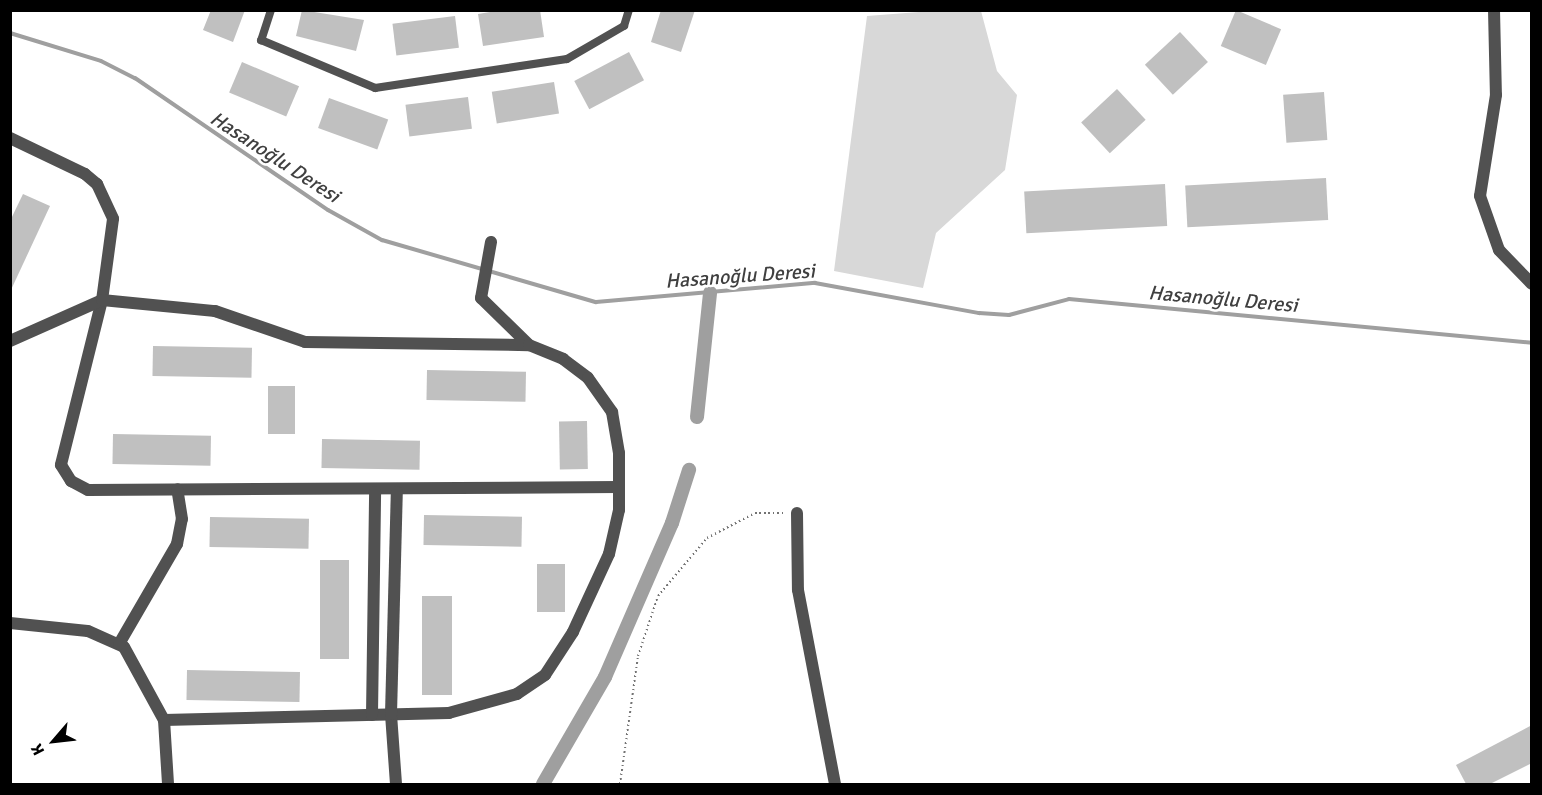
<!DOCTYPE html>
<meta charset="utf-8">
<style>
body{margin:0}
#map{position:relative;width:1542px;height:795px;overflow:hidden;background:#fff;font-family:Signika,sans-serif}
div>[style]{position:absolute}
.green>*{inset:0;background:#d8d8d8}
.stream>*{height:4px;margin:-2px;padding:0 2px;transform-origin:2px;border-radius:2px;background:#9f9f9f}
.canal>*{height:14px;margin:-7px;padding:0 7px;transform-origin:7px;border-radius:7px;background:#9f9f9f}
.building>*{inset:0;background:#c0c0c0;transform-origin:0 0}
.path>*{height:2px;margin-top:-1px;transform-origin:0;background:repeating-linear-gradient(90deg,#737373 0 1.5px,transparent 0 4.5px)}
.lane>*{height:8px;margin:-4px;padding:0 4px;transform-origin:4px;border-radius:4px;background:#515151}
.street>*{height:12px;margin:-6px;padding:0 6px;transform-origin:6px;border-radius:6px;background:#515151}
span{translate:-50% -50%;white-space:nowrap;text-align:center;line-height:1.15;-webkit-text-stroke:5px #fff;paint-order:stroke}
.water-label{font-size:20px;color:#404040;font-style:italic}
.frame{position:absolute;inset:0;border:12px solid #000;pointer-events:none}
.north{position:absolute;left:24px;top:711px;width:60px;height:60px;-webkit-text-stroke:4px #fff;paint-order:stroke;rotate:242deg;font-size:16px;font-weight:700;line-height:24px;text-align:center;color:#000}
.north::after{content:'';display:block;margin:auto;width:21px;height:27px;background:#000;clip-path:polygon(50% 0,100% 100%,50% 72%,0 100%)}
</style>
<div id="map">
<div class="green">
<div style="clip-path:polygon(932px 11px,981px 11px,997px 71px,1017px 95px,1005px 170px,936px 233px,923px 288px,834px 271px,867px 16px)"></div>
</div>
<div class="stream">
<div style="left:10px;top:33px;width:95px;rotate:17.1deg"></div>
<div style="left:101px;top:61px;width:38px;rotate:27deg"></div>
<div style="left:135px;top:78px;width:234px;rotate:34.4deg"></div>
<div style="left:328px;top:210px;width:62px;rotate:29.1deg"></div>
<div style="left:382px;top:240px;width:223px;rotate:16.2deg"></div>
<div style="left:596px;top:302px;width:220px;rotate:-5deg"></div>
<div style="left:815px;top:283px;width:167px;rotate:10.4deg"></div>
<div style="left:979px;top:313px;width:30px;rotate:4deg"></div>
<div style="left:1009px;top:315px;width:62px;rotate:-14.9deg"></div>
<div style="left:1069px;top:299px;width:465px;rotate:5.4deg"></div>
</div>
<div class="canal">
<div style="left:697px;top:417px;width:125px;rotate:-84deg"></div>
<div style="left:543px;top:784px;width:124px;rotate:-59.9deg"></div>
<div style="left:605px;top:677px;width:168px;rotate:-66.5deg"></div>
<div style="left:672px;top:523px;width:56px;rotate:-72.2deg"></div>
</div>
<div class="building">
<div style="clip-path:polygon(211px 10px,245px 10px,233px 42px,203px 30px)"></div>
<div style="clip-path:polygon(302px 10px,364px 20px,356px 51px,296px 36px)"></div>
<div style="clip-path:polygon(502px 10px,540px 10px,544px 37px,483px 46px,478px 14px)"></div>
<div style="clip-path:polygon(661px 10px,695px 10px,681px 52px,651px 42px)"></div>
<div style="left:1236px;top:10px;width:49px;height:39px;rotate:23deg"></div>
<div style="left:455px;top:16px;width:32px;height:63px;rotate:83deg"></div>
<div style="left:1180px;top:32px;width:41px;height:48px;rotate:47deg"></div>
<div style="left:629px;top:52px;width:32px;height:62px;rotate:62deg"></div>
<div style="left:242px;top:62px;width:62px;height:33px;rotate:23deg"></div>
<div style="left:554px;top:82px;width:32px;height:63px;rotate:81deg"></div>
<div style="left:1117px;top:89px;width:42px;height:49px;rotate:47deg"></div>
<div style="left:1324px;top:92px;width:48px;height:41px;rotate:86deg"></div>
<div style="left:468px;top:97px;width:32px;height:63px;rotate:83deg"></div>
<div style="left:329px;top:98px;width:63px;height:32px;rotate:20deg"></div>
<div style="left:1326px;top:178px;width:42px;height:141px;rotate:87deg"></div>
<div style="left:1165px;top:184px;width:42px;height:141px;rotate:87deg"></div>
<div style="clip-path:polygon(23px 194px,50px 206px,10px 292px,10px 221px)"></div>
<div style="left:153px;top:346px;width:99px;height:30px;rotate:1deg"></div>
<div style="left:427px;top:370px;width:99px;height:30px;rotate:1deg"></div>
<div style="left:268px;top:386px;width:27px;height:48px"></div>
<div style="left:587px;top:421px;width:48px;height:28px;rotate:89deg"></div>
<div style="left:113px;top:434px;width:98px;height:30px;rotate:1deg"></div>
<div style="left:322px;top:439px;width:98px;height:29px;rotate:1deg"></div>
<div style="left:424px;top:515px;width:98px;height:30px;rotate:1deg"></div>
<div style="left:210px;top:517px;width:99px;height:30px;rotate:1deg"></div>
<div style="left:320px;top:560px;width:29px;height:99px"></div>
<div style="left:537px;top:564px;width:28px;height:48px"></div>
<div style="left:422px;top:596px;width:30px;height:99px"></div>
<div style="left:187px;top:670px;width:113px;height:30px;rotate:1deg"></div>
<div style="clip-path:polygon(1532px 725px,1532px 763px,1490px 784px,1466px 784px,1456px 765px)"></div>
</div>
<div class="path">
<div style="left:620px;top:784px;width:129px;rotate:-82deg"></div>
<div style="left:638px;top:656px;width:63px;rotate:-71.6deg"></div>
<div style="left:658px;top:596px;width:76px;rotate:-49.8deg"></div>
<div style="left:707px;top:538px;width:54px;rotate:-27.5deg"></div>
<div style="left:755px;top:513px;width:28px"></div>
</div>
<div class="lane">
<div style="left:271px;top:10px;width:32px;rotate:108deg"></div>
<div style="left:261px;top:40px;width:124px;rotate:22.8deg"></div>
<div style="left:375px;top:88px;width:194px;rotate:-8.6deg"></div>
<div style="left:567px;top:59px;width:66px;rotate:-30.1deg"></div>
<div style="left:624px;top:26px;width:17px;rotate:-73deg"></div>
</div>
<div class="street">
<div style="left:1494px;top:10px;width:85px;rotate:88.7deg"></div>
<div style="left:1496px;top:95px;width:102px;rotate:99deg"></div>
<div style="left:1480px;top:196px;width:57px;rotate:70.6deg"></div>
<div style="left:1499px;top:250px;width:47px;rotate:45.9deg"></div>
<div style="left:10px;top:138px;width:83px;rotate:25.6deg"></div>
<div style="left:85px;top:174px;width:16px;rotate:40deg"></div>
<div style="left:97px;top:184px;width:38px;rotate:65deg"></div>
<div style="left:113px;top:219px;width:82px;rotate:97.7deg"></div>
<div style="left:102px;top:300px;width:170px;rotate:104deg"></div>
<div style="left:61px;top:465px;width:19px;rotate:58deg"></div>
<div style="left:71px;top:481px;width:19px;rotate:28deg"></div>
<div style="left:88px;top:490px;width:531px;rotate:-0.32deg"></div>
<div style="left:491px;top:242px;width:57px;rotate:100.1deg"></div>
<div style="left:481px;top:298px;width:67px;rotate:44.4deg"></div>
<div style="left:10px;top:341px;width:101px;rotate:-24deg"></div>
<div style="left:102px;top:300px;width:114px;rotate:5.6deg"></div>
<div style="left:215px;top:311px;width:95px;rotate:19deg"></div>
<div style="left:305px;top:342px;width:224px;rotate:0.8deg"></div>
<div style="left:529px;top:345px;width:37px;rotate:22deg"></div>
<div style="left:563px;top:359px;width:31px;rotate:37deg"></div>
<div style="left:588px;top:378px;width:42px;rotate:54.8deg"></div>
<div style="left:612px;top:412px;width:42px;rotate:80.3deg"></div>
<div style="left:619px;top:453px;width:57px;rotate:90deg"></div>
<div style="left:619px;top:510px;width:45px;rotate:102.8deg"></div>
<div style="left:609px;top:554px;width:86px;rotate:114.8deg"></div>
<div style="left:573px;top:632px;width:51px;rotate:123.1deg"></div>
<div style="left:545px;top:675px;width:34px;rotate:146deg"></div>
<div style="left:517px;top:694px;width:71px;rotate:164.4deg"></div>
<div style="left:449px;top:713px;width:285px;rotate:178.6deg"></div>
<div style="left:797px;top:513px;width:77px;rotate:89.3deg"></div>
<div style="left:798px;top:590px;width:197px;rotate:79.2deg"></div>
<div style="left:10px;top:623px;width:78px;rotate:5.9deg"></div>
<div style="left:88px;top:631px;width:39px;rotate:24deg"></div>
<div style="left:124px;top:647px;width:83px;rotate:61.3deg"></div>
<div style="left:164px;top:720px;width:64px;rotate:86.4deg"></div>
<div style="left:119px;top:644px;width:116px;rotate:-59.9deg"></div>
<div style="left:177px;top:544px;width:25px;rotate:-79deg"></div>
<div style="left:182px;top:519px;width:30px;rotate:-99deg"></div>
<div style="left:372px;top:715px;width:223px;rotate:-89.2deg"></div>
<div style="left:396px;top:784px;width:70px;rotate:-94.1deg"></div>
<div style="left:391px;top:714px;width:222px;rotate:-88.5deg"></div>
</div>
<div class="water-label">
<span style="left:275px;top:157px;rotate:33deg">Hasanoğlu Deresi</span>
<span style="left:740px;top:276px;rotate:-4deg">Hasanoğlu Deresi</span>
<span style="left:1223px;top:299px;rotate:5deg">Hasanoğlu Deresi</span>
</div>
<div class="frame"></div>
<div class="north">K</div>
</div>
